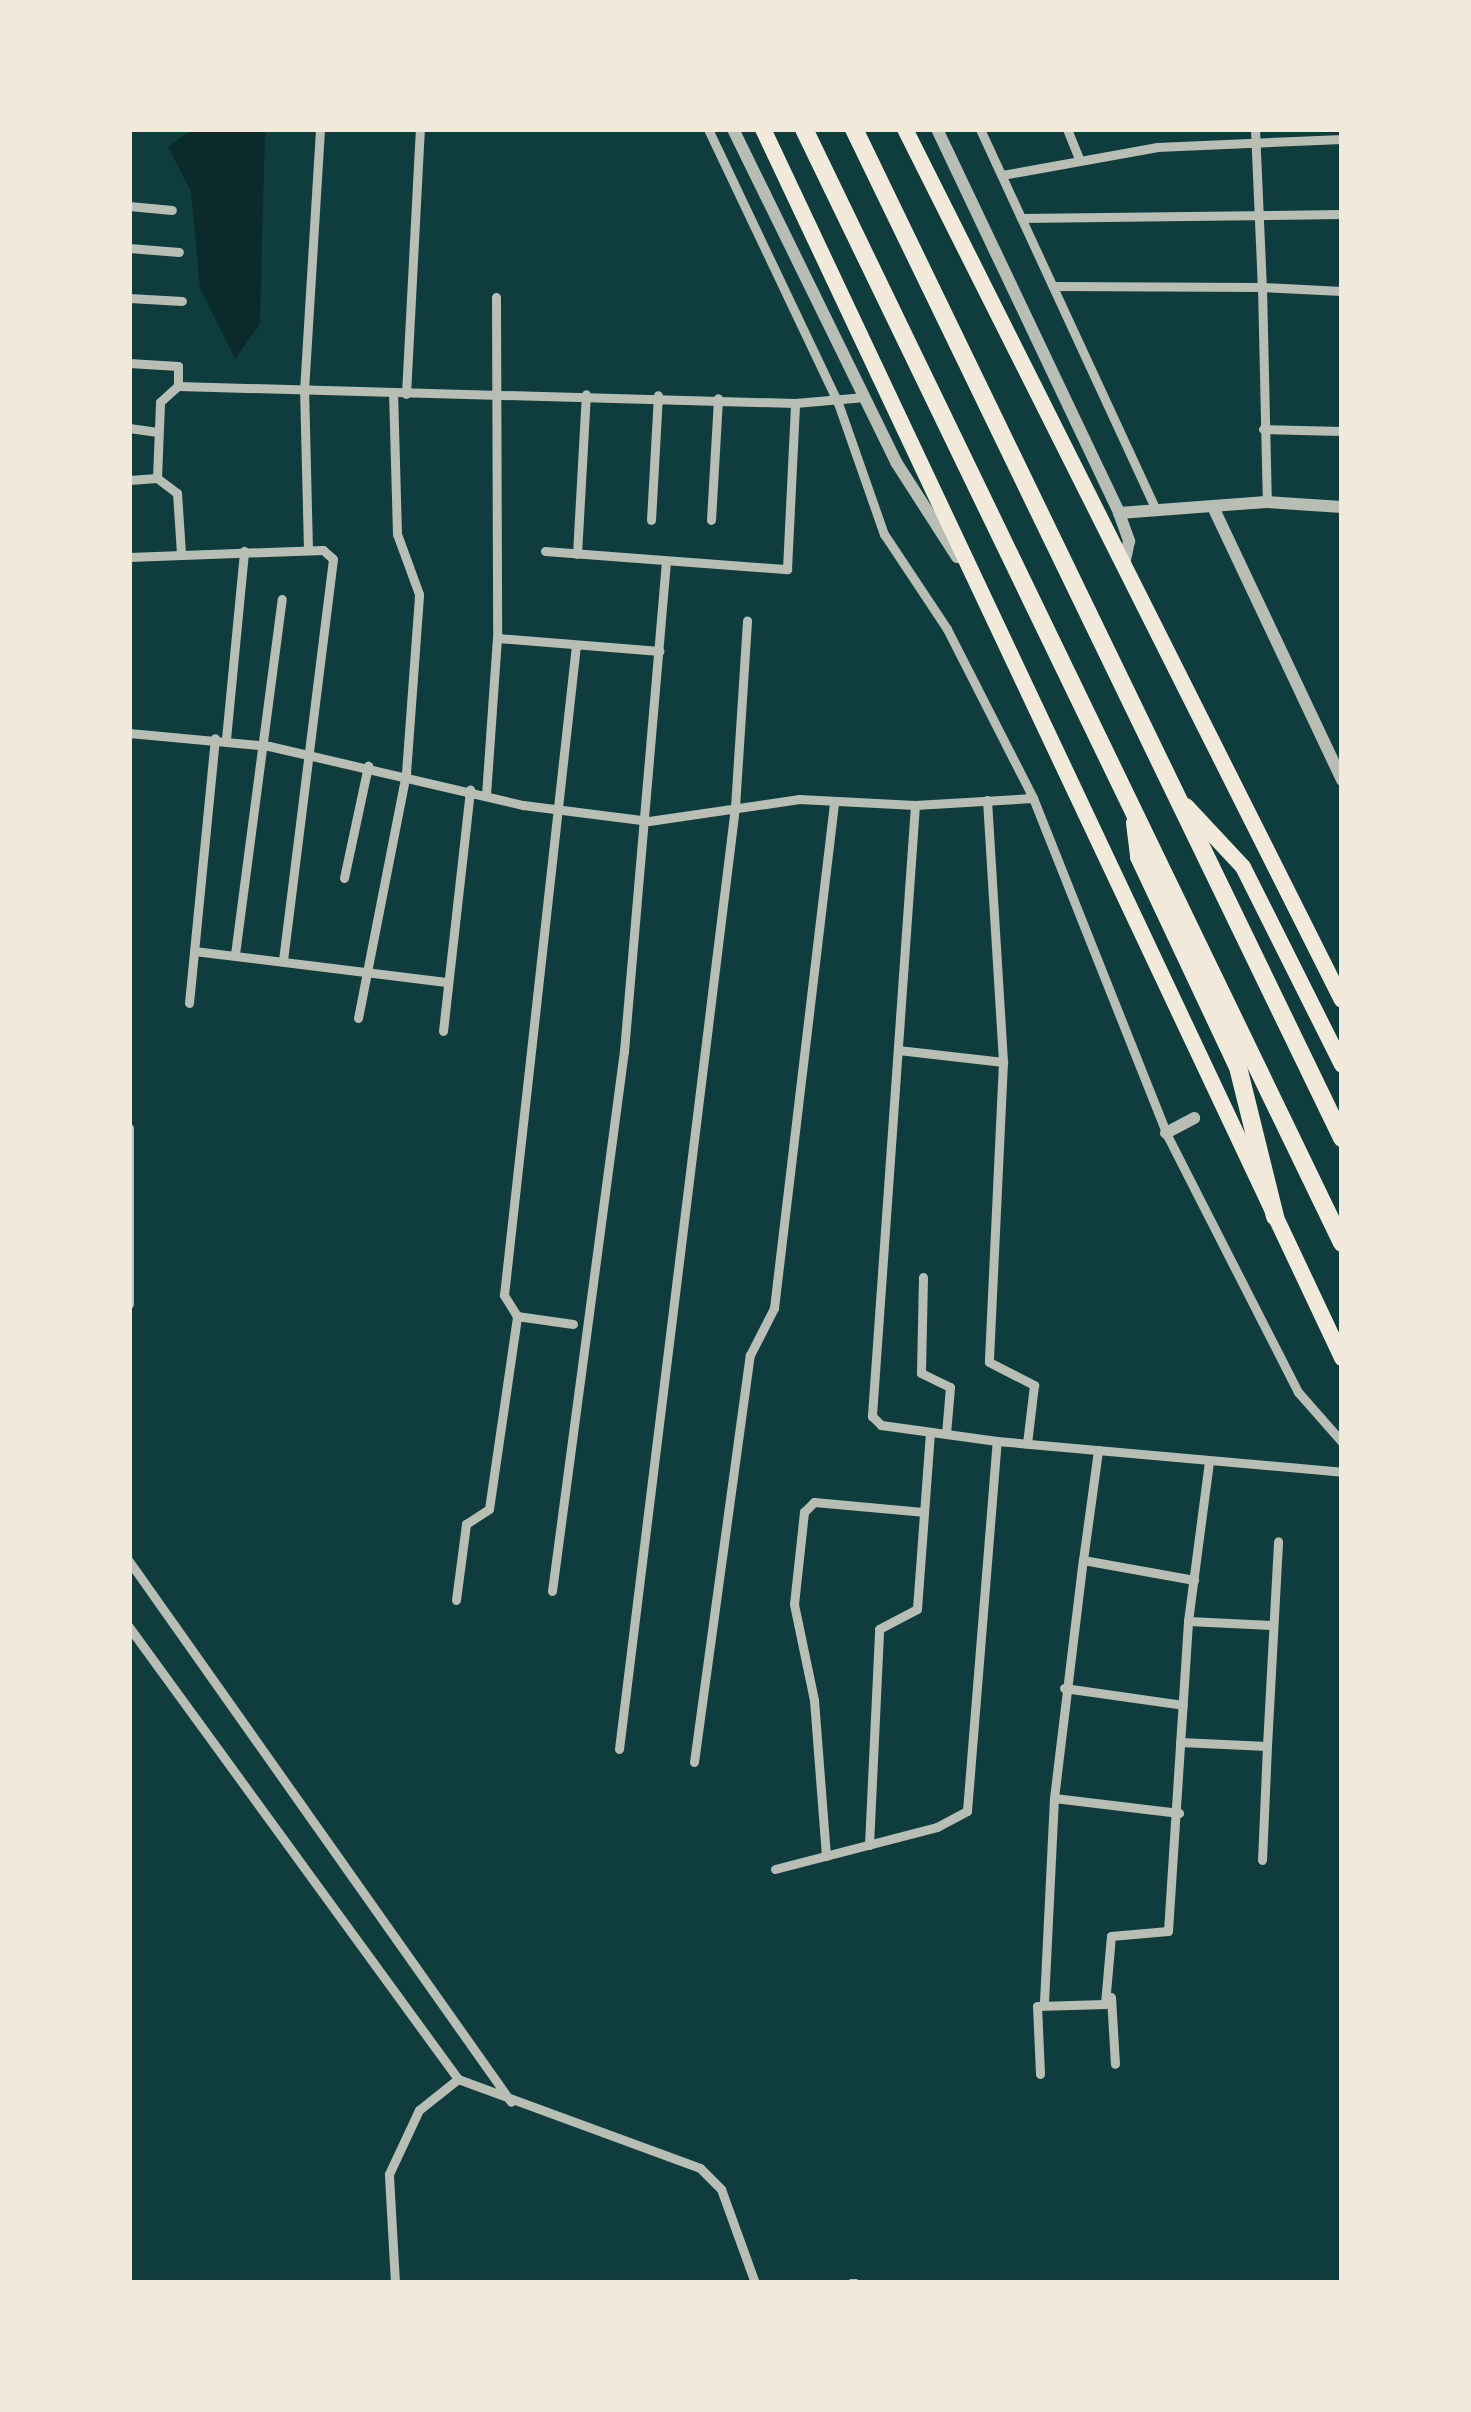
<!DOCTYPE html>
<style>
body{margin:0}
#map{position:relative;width:1471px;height:2412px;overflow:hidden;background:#0f3d3e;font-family:"Fira Sans Condensed",sans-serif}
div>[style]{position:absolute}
.water>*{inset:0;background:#0a2a2b}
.minor>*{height:9px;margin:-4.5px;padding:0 4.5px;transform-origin:4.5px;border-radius:4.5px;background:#b8beb3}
.tertiary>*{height:12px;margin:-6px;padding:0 6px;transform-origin:6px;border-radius:6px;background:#b8beb3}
.trunk>*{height:16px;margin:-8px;padding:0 8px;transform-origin:8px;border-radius:8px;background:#f1e9da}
.motorway>*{height:18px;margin:-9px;padding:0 9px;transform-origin:9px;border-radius:9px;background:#f1e9da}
span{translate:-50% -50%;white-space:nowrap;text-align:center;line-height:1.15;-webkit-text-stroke:9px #f1e9da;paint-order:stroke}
.frame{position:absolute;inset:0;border:132px solid #f1e9da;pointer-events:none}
</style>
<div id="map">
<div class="water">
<div style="clip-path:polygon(192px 129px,265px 129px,260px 324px,235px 359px,200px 288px,191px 191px,168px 147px)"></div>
</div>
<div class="minor">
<div style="left:708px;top:129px;width:303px;rotate:64.6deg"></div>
<div style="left:838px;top:403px;width:139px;rotate:70.7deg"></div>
<div style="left:884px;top:534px;width:114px;rotate:56.4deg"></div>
<div style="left:947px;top:629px;width:190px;rotate:63deg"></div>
<div style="left:1033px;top:798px;width:365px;rotate:68.3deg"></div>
<div style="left:1168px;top:1137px;width:286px;rotate:63deg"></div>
<div style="left:1298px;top:1392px;width:67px;rotate:48.7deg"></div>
<div style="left:980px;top:129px;width:420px;rotate:65.2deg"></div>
<div style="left:1067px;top:129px;width:31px;rotate:68deg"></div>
<div style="left:1255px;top:129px;width:158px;rotate:87.5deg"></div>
<div style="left:1262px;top:287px;width:80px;rotate:2.9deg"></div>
<div style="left:1002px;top:175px;width:158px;rotate:-10.2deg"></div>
<div style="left:1157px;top:147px;width:185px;rotate:-2.5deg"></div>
<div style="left:129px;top:206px;width:43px;rotate:5.3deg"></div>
<div style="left:1021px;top:218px;width:321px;rotate:-0.7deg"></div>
<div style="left:129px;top:248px;width:50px;rotate:4.6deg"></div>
<div style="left:1053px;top:286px;width:209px;rotate:0.3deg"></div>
<div style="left:1262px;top:287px;width:215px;rotate:88.7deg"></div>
<div style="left:496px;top:297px;width:341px;rotate:89.8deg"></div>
<div style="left:497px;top:638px;width:163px;rotate:4.6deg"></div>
<div style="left:129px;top:298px;width:53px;rotate:3.2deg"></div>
<div style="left:129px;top:363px;width:49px;rotate:3.5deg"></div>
<div style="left:178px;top:366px;width:20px;rotate:90deg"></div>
<div style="left:406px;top:394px;width:265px;rotate:-87deg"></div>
<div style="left:129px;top:428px;width:27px;rotate:8deg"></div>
<div style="left:1263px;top:429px;width:79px;rotate:1.5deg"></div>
<div style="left:157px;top:478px;width:76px;rotate:-87.7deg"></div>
<div style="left:160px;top:402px;width:24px;rotate:-42deg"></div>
<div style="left:178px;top:386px;width:617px;rotate:1.58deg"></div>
<div style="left:795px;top:403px;width:70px;rotate:-4.9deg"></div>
<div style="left:129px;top:480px;width:28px;rotate:-4deg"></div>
<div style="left:157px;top:478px;width:25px;rotate:37deg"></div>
<div style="left:177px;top:493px;width:61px;rotate:86.2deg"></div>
<div style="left:651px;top:520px;width:125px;rotate:-86.8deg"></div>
<div style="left:711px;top:520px;width:122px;rotate:-86.7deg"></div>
<div style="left:308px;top:550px;width:159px;rotate:-91.4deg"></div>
<div style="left:304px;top:391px;width:262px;rotate:-86.5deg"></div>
<div style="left:545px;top:551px;width:243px;rotate:4.3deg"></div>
<div style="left:787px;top:569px;width:166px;rotate:-87.2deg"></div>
<div style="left:577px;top:554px;width:160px;rotate:-86.8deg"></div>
<div style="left:129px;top:557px;width:194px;rotate:-2.1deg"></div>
<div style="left:323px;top:550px;width:13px;rotate:42deg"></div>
<div style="left:333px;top:559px;width:402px;rotate:97.1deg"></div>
<div style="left:129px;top:733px;width:141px;rotate:5.3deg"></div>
<div style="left:269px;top:746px;width:261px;rotate:13.1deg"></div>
<div style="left:523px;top:805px;width:127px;rotate:7.2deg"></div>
<div style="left:649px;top:821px;width:152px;rotate:-8.3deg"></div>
<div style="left:799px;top:799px;width:116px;rotate:3deg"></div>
<div style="left:915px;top:805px;width:118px;rotate:-3.4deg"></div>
<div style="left:226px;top:739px;width:189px;rotate:-84.5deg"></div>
<div style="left:486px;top:795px;width:157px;rotate:-86deg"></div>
<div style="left:987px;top:800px;width:262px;rotate:86.5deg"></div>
<div style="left:1003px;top:1062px;width:300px;rotate:92.7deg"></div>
<div style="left:989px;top:1362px;width:51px;rotate:27.1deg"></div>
<div style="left:1034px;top:1385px;width:59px;rotate:96.8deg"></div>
<div style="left:915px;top:805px;width:613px;rotate:94.03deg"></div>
<div style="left:872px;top:1416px;width:13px;rotate:45deg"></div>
<div style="left:881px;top:1425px;width:117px;rotate:7.9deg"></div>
<div style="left:997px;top:1441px;width:346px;rotate:5.1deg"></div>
<div style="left:344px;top:878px;width:115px;rotate:-77.9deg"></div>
<div style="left:194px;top:951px;width:256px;rotate:7deg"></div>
<div style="left:235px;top:954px;width:358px;rotate:-82.5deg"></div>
<div style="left:189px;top:1003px;width:266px;rotate:-84.4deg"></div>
<div style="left:358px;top:1018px;width:250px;rotate:-78.9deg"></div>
<div style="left:406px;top:773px;width:179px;rotate:-85.8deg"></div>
<div style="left:419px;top:594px;width:64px;rotate:-110.1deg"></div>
<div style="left:397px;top:534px;width:141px;rotate:-91.6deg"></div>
<div style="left:443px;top:1031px;width:243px;rotate:-83.6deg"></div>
<div style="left:898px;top:1050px;width:106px;rotate:6.5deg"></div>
<div style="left:129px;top:1128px;width:176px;rotate:90deg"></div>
<div style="left:923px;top:1277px;width:96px;rotate:91.2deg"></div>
<div style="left:921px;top:1373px;width:32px;rotate:26deg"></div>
<div style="left:950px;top:1387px;width:47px;rotate:94.9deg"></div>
<div style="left:573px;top:1324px;width:57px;rotate:-171.9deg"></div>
<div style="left:517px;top:1316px;width:25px;rotate:-122deg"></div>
<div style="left:504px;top:1295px;width:654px;rotate:-83.68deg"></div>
<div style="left:1083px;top:1560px;width:111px;rotate:-82.2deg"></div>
<div style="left:129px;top:1561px;width:662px;rotate:54.77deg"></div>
<div style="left:552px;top:1591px;width:545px;rotate:-82.41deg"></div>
<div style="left:624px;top:1051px;width:489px;rotate:-85.1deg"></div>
<div style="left:456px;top:1600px;width:77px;rotate:-82.5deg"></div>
<div style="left:466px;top:1524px;width:27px;rotate:-33deg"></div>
<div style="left:489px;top:1509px;width:195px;rotate:-81.7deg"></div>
<div style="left:1188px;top:1621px;width:83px;rotate:2.8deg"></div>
<div style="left:129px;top:1627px;width:559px;rotate:53.95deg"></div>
<div style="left:458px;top:2079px;width:258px;rotate:20.2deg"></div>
<div style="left:700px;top:2168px;width:30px;rotate:45deg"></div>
<div style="left:721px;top:2189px;width:100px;rotate:70.1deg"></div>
<div style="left:1064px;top:1688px;width:120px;rotate:8.1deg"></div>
<div style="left:1180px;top:1742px;width:87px;rotate:2.6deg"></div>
<div style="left:1267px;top:1746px;width:114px;rotate:92.5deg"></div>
<div style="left:1267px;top:1746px;width:205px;rotate:-86.9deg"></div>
<div style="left:619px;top:1749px;width:949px;rotate:-82.98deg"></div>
<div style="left:735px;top:807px;width:187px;rotate:-86.3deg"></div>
<div style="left:694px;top:1762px;width:411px;rotate:-82.2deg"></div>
<div style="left:750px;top:1355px;width:53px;rotate:-62.9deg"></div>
<div style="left:774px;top:1308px;width:509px;rotate:-83.22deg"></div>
<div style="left:1054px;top:1798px;width:240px;rotate:-83.1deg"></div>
<div style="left:1083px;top:1560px;width:113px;rotate:10.2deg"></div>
<div style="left:869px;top:1845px;width:216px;rotate:-87.3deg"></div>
<div style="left:879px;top:1629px;width:43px;rotate:-27.8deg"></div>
<div style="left:917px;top:1609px;width:177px;rotate:-85.8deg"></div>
<div style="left:826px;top:1856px;width:156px;rotate:-94.4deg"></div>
<div style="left:814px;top:1700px;width:98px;rotate:-101.8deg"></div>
<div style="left:794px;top:1604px;width:93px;rotate:-83.8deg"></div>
<div style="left:804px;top:1512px;width:14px;rotate:-45deg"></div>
<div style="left:814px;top:1502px;width:109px;rotate:5.2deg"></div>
<div style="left:775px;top:1869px;width:167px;rotate:-14.5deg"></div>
<div style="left:937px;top:1827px;width:34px;rotate:-28deg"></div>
<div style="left:967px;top:1811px;width:371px;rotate:-85.4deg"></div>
<div style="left:1111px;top:1997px;width:67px;rotate:86.6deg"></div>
<div style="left:1044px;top:2002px;width:204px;rotate:-87.2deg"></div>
<div style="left:1054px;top:1798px;width:126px;rotate:6.8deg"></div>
<div style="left:1040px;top:2074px;width:68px;rotate:-92.5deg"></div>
<div style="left:1037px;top:2006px;width:68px;rotate:-1.7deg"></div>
<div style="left:1105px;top:2004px;width:68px;rotate:-85deg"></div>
<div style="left:1111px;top:1936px;width:57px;rotate:-5deg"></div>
<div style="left:1168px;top:1931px;width:311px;rotate:-86.3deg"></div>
<div style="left:1188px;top:1621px;width:160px;rotate:-82.5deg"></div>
<div style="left:395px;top:2283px;width:109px;rotate:-93.2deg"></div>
<div style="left:389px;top:2174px;width:71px;rotate:-64.9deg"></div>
<div style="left:419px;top:2110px;width:50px;rotate:-38.5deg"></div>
<div style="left:851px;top:2283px;width:4px"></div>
</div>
<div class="tertiary">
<div style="left:733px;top:129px;width:371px;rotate:63.9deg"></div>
<div style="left:896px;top:462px;width:113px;rotate:57.3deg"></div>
<div style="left:937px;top:129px;width:425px;rotate:64.6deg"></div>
<div style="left:1119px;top:513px;width:30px;rotate:70deg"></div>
<div style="left:1129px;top:541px;width:25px;rotate:102deg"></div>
<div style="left:1213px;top:507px;width:302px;rotate:64.7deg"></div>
<div style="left:1119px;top:513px;width:148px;rotate:-4.3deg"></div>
<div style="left:1267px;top:502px;width:75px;rotate:3.8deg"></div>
<div style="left:1166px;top:1133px;width:32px;rotate:-28deg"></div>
</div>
<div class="trunk">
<div style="left:763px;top:129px;width:1359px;rotate:64.77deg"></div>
<div style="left:905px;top:129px;width:974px;rotate:63.36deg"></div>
<div style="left:1186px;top:806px;width:83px;rotate:46.9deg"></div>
<div style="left:1243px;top:867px;width:221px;rotate:63.4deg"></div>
</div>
<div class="motorway">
<div style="left:804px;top:129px;width:1237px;rotate:64.22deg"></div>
<div style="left:854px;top:129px;width:1121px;rotate:64.19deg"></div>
<div style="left:1135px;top:823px;width:34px;rotate:83deg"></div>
<div style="left:1139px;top:857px;width:232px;rotate:64.8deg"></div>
<div style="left:1238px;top:1067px;width:154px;rotate:76.1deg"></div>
</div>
<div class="frame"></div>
</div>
